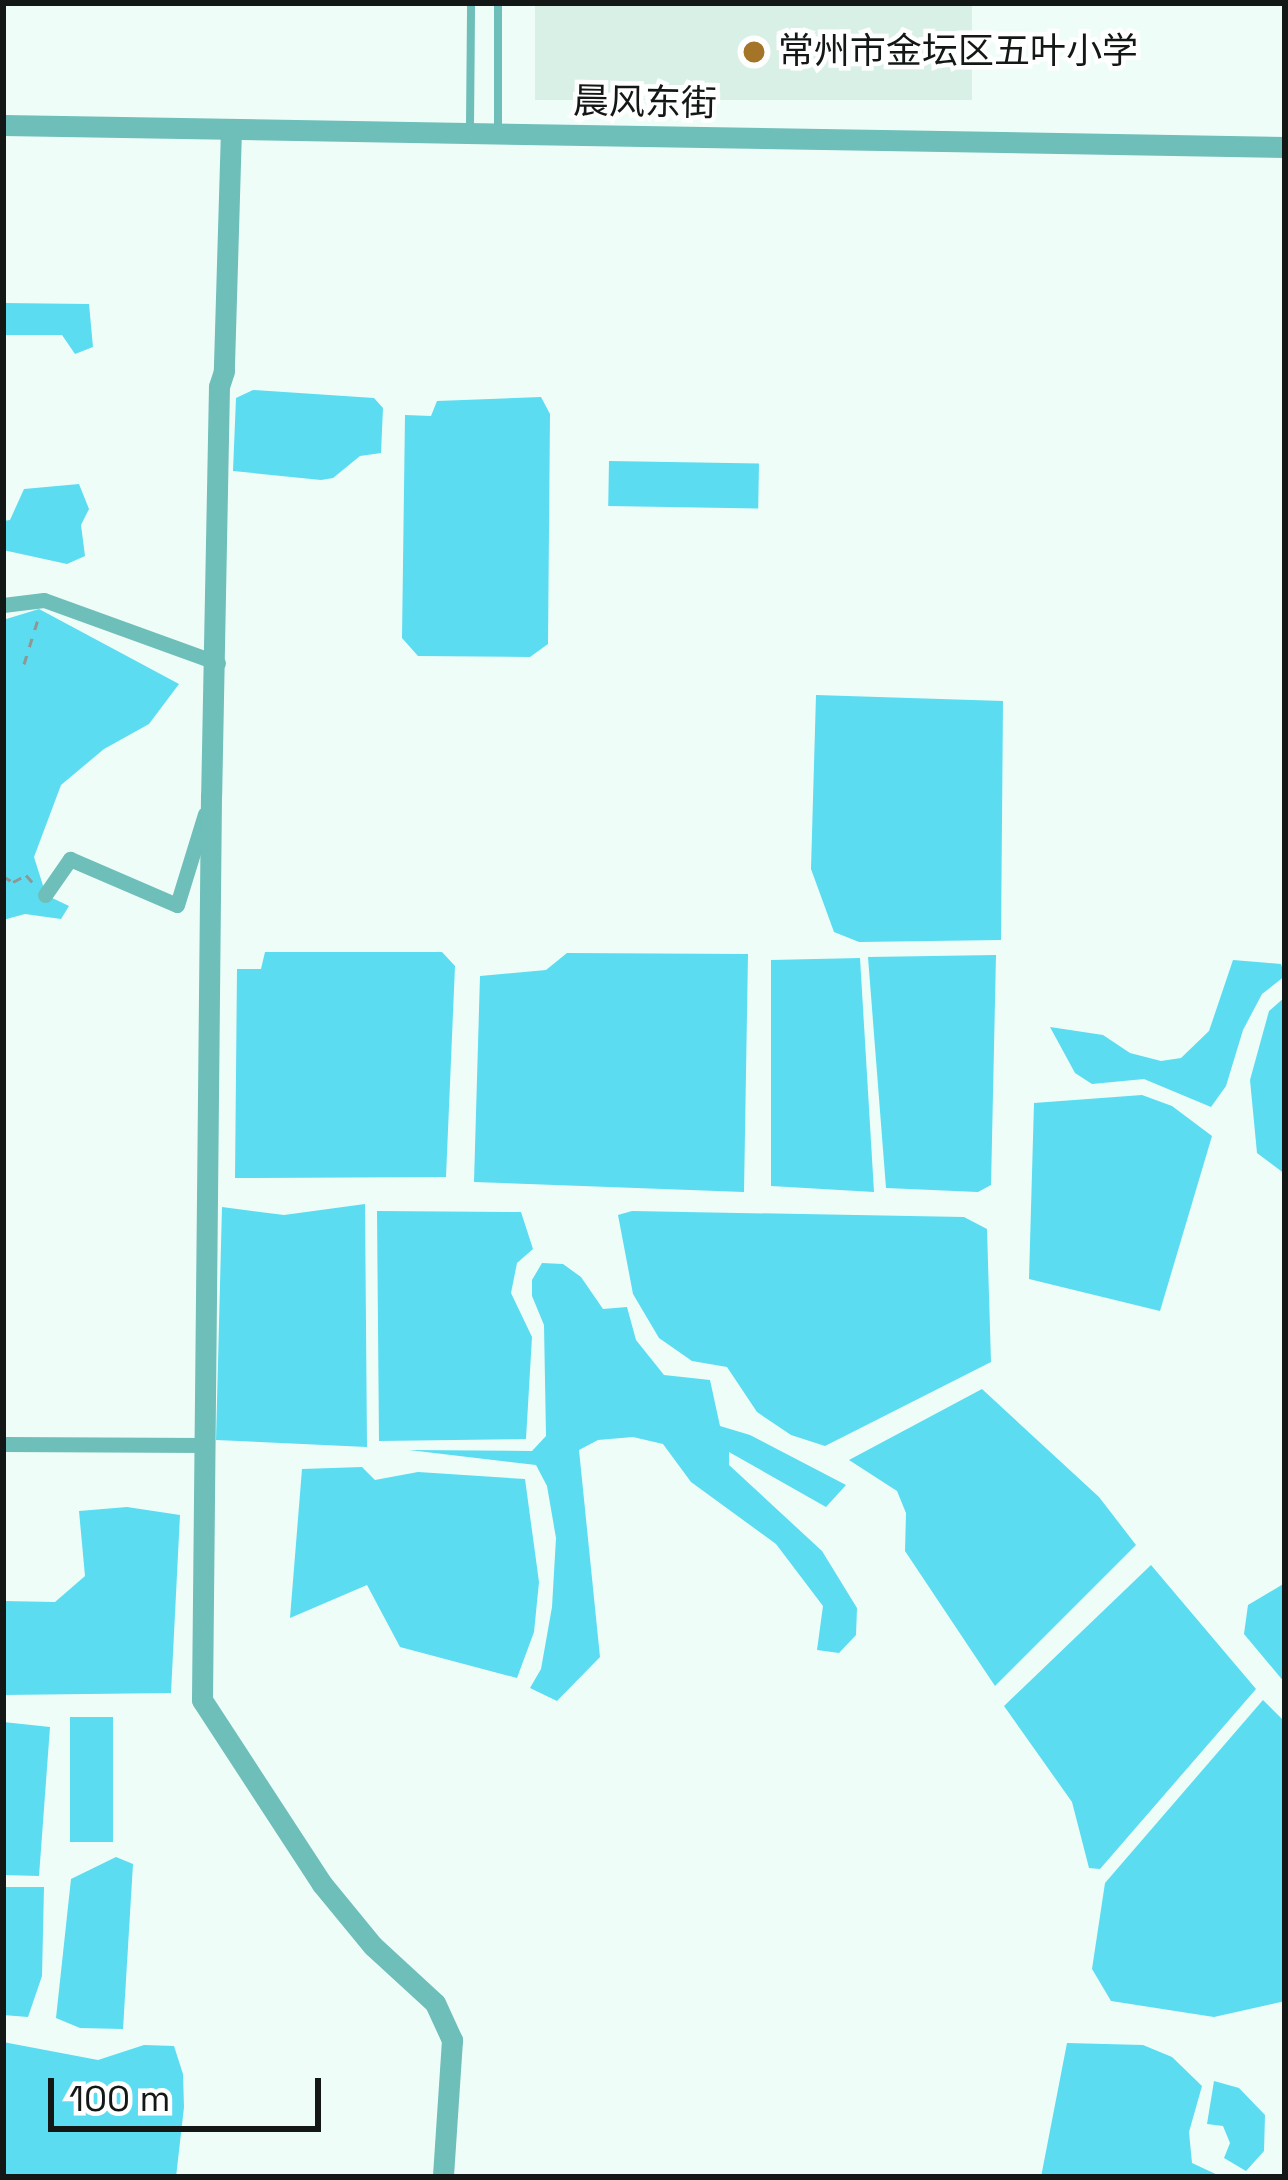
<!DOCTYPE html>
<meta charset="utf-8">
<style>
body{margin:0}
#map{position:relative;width:1288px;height:2180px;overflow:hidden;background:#eefdf7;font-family:"Space Grotesk","Noto Sans SC",sans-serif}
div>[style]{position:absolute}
.built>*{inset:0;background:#d9f0e7;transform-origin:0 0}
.water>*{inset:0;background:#5bdcf1;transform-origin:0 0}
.path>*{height:3px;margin-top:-1.5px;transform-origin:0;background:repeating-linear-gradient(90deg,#8d9894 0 9px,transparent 0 18px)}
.service>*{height:8px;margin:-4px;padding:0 4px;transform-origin:4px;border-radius:4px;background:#6ebeb9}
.minor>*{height:15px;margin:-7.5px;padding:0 7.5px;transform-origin:7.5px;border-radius:7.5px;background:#6ebeb9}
.tertiary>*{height:21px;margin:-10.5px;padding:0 10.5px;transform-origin:10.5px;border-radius:10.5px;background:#6ebeb9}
.dots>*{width:33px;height:33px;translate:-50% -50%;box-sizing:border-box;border:6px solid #fff;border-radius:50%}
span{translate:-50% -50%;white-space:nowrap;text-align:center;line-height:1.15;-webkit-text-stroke:9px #fff;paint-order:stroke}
.poi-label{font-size:36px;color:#131816}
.left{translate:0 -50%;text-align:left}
.street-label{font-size:36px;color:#131816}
.frame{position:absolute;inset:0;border:6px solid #131816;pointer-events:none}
.scale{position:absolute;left:48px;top:2078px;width:273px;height:54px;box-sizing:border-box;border:6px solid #131816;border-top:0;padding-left:15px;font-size:36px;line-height:42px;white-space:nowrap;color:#131816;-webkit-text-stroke:9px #fff;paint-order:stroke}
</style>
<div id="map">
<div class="built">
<div style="left:535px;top:3px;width:437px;height:97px"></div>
</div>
<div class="water">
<div style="clip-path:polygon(3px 303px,89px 304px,93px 347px,75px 354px,62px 335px,3px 335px)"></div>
<div style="clip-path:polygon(253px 390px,374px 398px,383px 408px,381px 453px,360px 456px,333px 478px,321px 480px,233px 471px,236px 398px)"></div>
<div style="clip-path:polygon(541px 397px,550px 414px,548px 644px,530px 657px,418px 656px,402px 638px,405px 415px,431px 416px,437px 401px)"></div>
<div style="left:609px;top:461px;width:150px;height:45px;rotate:1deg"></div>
<div style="clip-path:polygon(79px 484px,89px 509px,81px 525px,85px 556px,67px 564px,3px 550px,3px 521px,10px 520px,24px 489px)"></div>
<div style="clip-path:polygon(39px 609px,179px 684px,149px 724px,104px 749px,61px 785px,34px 857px,46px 895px,69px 906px,61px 919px,25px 914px,3px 920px,3px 620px)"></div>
<div style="clip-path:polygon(816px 695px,1003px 701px,1001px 940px,859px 942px,834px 932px,811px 869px)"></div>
<div style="clip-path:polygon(265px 952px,442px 952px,455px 966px,446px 1177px,235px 1178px,237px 969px,261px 969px)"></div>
<div style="clip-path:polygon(567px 953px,748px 954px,744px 1192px,474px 1182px,480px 976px,546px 970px)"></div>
<div style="clip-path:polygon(996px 955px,991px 1185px,978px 1192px,886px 1188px,868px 957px)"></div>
<div style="clip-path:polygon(860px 958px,874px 1192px,771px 1186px,771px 960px)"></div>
<div style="clip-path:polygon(1233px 960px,1281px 964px,1285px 976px,1262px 994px,1243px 1030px,1226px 1086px,1211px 1107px,1144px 1079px,1092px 1084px,1075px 1073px,1050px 1027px,1103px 1035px,1130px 1053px,1161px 1061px,1181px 1058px,1209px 1031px)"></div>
<div style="clip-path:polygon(1285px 997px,1285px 1174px,1257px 1153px,1250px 1080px,1269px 1011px)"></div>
<div style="clip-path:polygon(1142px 1095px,1172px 1106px,1212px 1136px,1160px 1311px,1029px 1279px,1034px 1103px)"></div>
<div style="clip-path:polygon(365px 1204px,367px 1447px,216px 1440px,222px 1207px,284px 1215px)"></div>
<div style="clip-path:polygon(377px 1211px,521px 1212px,533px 1249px,517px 1263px,511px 1293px,532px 1337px,526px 1439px,379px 1441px)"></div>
<div style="clip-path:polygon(632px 1211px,964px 1217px,987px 1229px,991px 1362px,825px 1446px,791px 1435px,757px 1412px,727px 1367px,692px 1361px,659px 1338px,633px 1294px,618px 1215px)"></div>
<div style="clip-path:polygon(542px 1263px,563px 1264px,581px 1277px,603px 1309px,627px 1307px,636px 1340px,664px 1375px,710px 1380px,720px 1426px,750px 1435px,846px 1485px,826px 1507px,729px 1452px,729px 1465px,822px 1551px,857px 1608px,856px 1635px,839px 1653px,817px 1650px,823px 1606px,776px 1544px,691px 1482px,663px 1444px,633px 1437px,598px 1440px,579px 1450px,600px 1657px,557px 1701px,530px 1688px,541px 1669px,552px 1607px,556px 1538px,547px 1486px,536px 1465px,409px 1450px,532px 1451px,546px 1436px,544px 1325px,532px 1296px,532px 1280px)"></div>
<div style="clip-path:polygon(982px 1389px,1099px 1497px,1136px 1545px,995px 1686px,905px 1551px,906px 1513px,897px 1491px,849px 1460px)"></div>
<div style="clip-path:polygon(362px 1467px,375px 1480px,418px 1472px,525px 1479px,539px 1582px,534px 1632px,517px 1678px,400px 1647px,367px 1585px,290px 1618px,302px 1469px)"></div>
<div style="clip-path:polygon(127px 1507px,180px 1515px,171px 1693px,3px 1695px,3px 1601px,55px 1602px,85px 1576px,79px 1511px)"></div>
<div style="clip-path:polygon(1151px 1565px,1256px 1689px,1100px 1869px,1089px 1868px,1072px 1802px,1004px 1706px)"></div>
<div style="clip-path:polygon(1285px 1583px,1285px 1683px,1244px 1634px,1248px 1605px)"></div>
<div style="clip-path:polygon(1263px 1700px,1285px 1722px,1285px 2001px,1214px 2017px,1111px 2001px,1092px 1969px,1105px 1883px)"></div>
<div style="left:113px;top:1717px;width:125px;height:43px;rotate:90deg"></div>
<div style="clip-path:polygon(3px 1722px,50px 1727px,39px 1876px,3px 1875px)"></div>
<div style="clip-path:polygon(116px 1857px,133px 1864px,123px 2029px,80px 2028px,56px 2018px,71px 1879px)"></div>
<div style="clip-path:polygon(3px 1887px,44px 1887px,42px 1976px,28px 2017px,3px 2015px)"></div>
<div style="clip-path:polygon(3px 2042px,98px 2060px,144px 2045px,174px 2046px,183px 2074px,184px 2107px,176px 2177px,3px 2177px)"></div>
<div style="clip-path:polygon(1067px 2043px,1143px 2045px,1172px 2057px,1202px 2086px,1189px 2132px,1192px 2163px,1222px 2177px,1041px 2177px)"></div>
<div style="clip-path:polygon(1214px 2081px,1239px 2088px,1265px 2115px,1264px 2151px,1246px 2171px,1224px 2158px,1230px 2143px,1223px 2126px,1207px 2124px)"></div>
</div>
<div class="path">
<div style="left:24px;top:664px;width:47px;rotate:-72.7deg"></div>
<div style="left:3px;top:876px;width:12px;rotate:31deg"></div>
<div style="left:13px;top:882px;width:15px;rotate:-28deg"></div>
<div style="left:26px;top:875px;width:12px;rotate:48deg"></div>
</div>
<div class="service">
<div style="left:470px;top:127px;width:124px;rotate:-89.5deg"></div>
<div style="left:498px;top:132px;width:129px;rotate:-90deg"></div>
</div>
<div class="minor">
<div style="left:3px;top:605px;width:41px;rotate:-7deg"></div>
<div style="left:44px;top:600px;width:185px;rotate:19.9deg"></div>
<div style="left:45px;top:895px;width:44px;rotate:-55.2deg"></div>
<div style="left:70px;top:859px;width:116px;rotate:23.3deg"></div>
<div style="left:177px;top:905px;width:95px;rotate:-72.9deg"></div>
<div style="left:3px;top:1444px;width:202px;rotate:0.3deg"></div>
</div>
<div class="tertiary">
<div style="left:3px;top:125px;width:1282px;rotate:0.98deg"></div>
<div style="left:231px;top:129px;width:242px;rotate:91.7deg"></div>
<div style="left:224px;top:371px;width:16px;rotate:108deg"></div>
<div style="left:219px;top:386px;width:409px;rotate:91.1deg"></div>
<div style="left:211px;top:795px;width:905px;rotate:90.57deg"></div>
<div style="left:202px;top:1700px;width:220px;rotate:56.9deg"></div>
<div style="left:322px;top:1884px;width:80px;rotate:50.6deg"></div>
<div style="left:373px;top:1946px;width:84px;rotate:42.6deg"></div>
<div style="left:435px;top:2003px;width:41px;rotate:65.3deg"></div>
<div style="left:452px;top:2040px;width:137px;rotate:93.8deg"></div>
</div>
<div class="dots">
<div style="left:754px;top:52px;background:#a47429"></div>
</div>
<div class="poi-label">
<span class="left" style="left:778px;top:52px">常州市金坛区五叶小学</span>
</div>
<div class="street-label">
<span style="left:645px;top:103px;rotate:1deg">晨风东街</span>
</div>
<div class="frame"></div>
<div class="scale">100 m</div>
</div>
